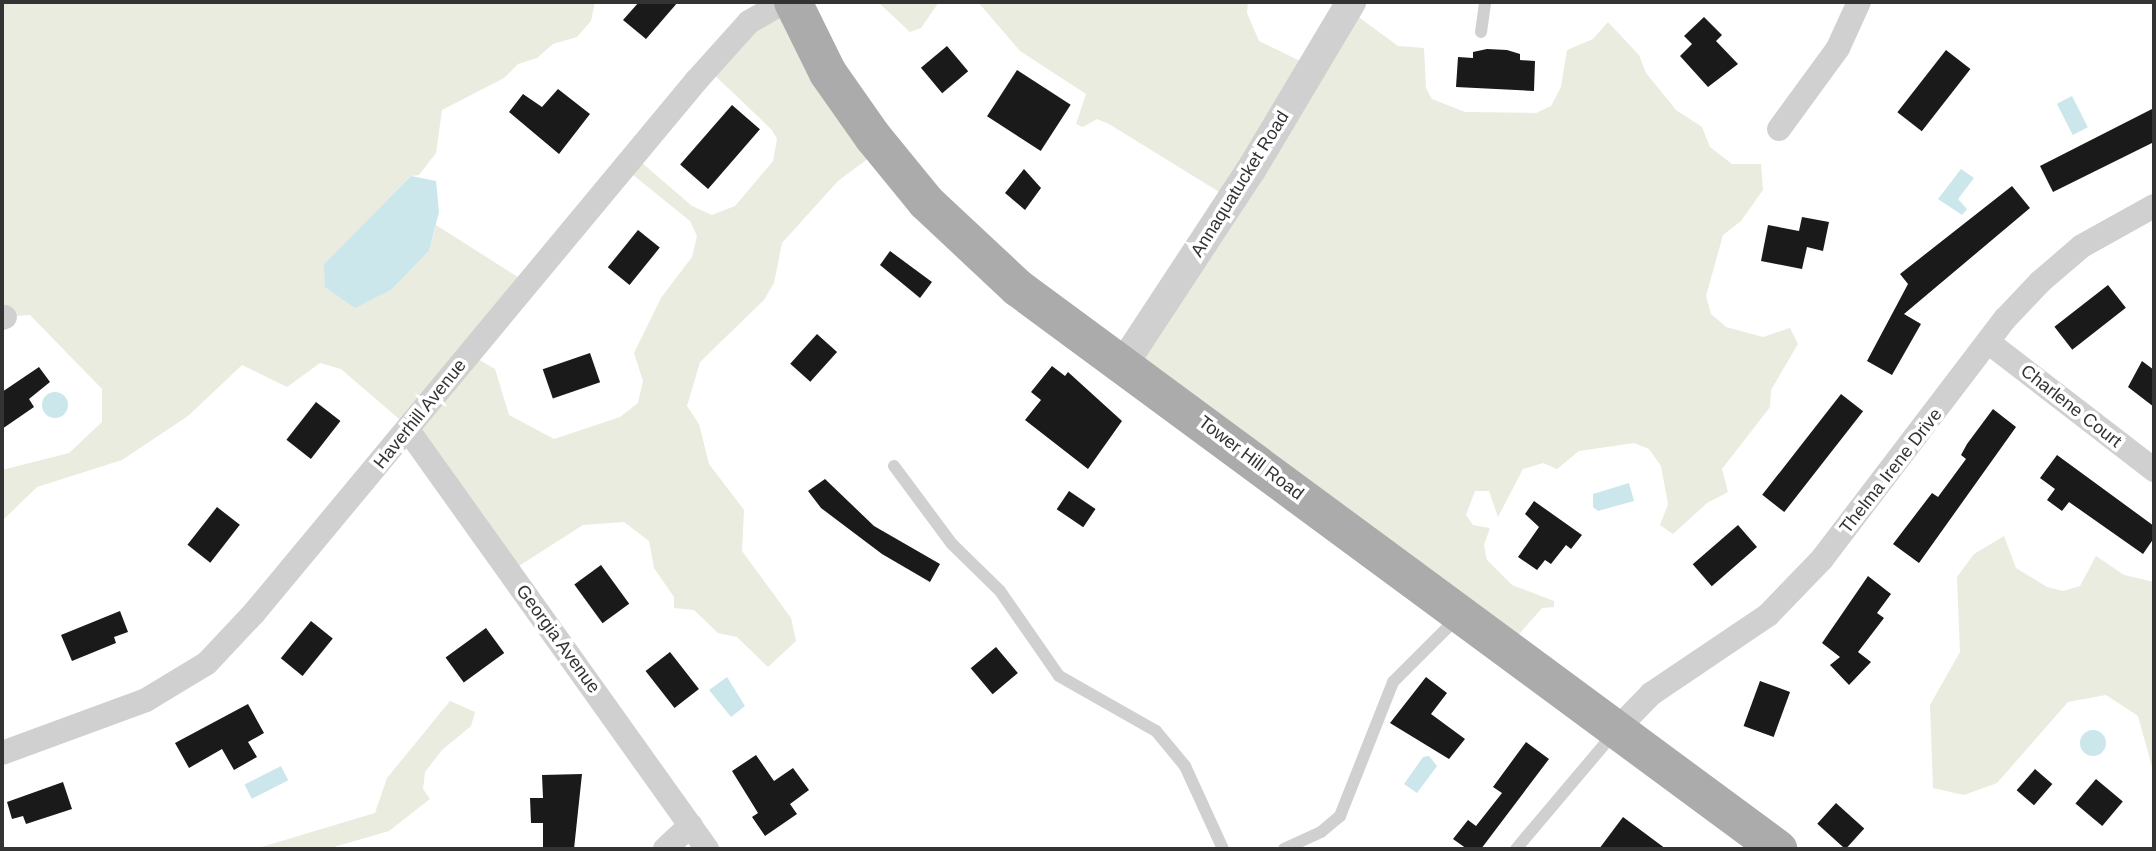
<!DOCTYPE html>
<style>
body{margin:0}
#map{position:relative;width:2156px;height:851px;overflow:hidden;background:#fff;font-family:Helvetica,sans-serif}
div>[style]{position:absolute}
.green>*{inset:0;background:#e9ecde}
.water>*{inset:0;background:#cbe7ec;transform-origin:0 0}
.round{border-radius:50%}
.building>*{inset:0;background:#1a1a1a;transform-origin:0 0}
.service>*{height:12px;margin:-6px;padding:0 6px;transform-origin:6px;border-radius:6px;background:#d0d0d0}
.minor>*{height:24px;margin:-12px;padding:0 12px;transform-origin:12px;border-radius:12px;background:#d0d0d0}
.tertiary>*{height:30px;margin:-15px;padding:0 15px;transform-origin:15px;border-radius:15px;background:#d0d0d0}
.primary>*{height:38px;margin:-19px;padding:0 19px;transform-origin:19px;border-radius:19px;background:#ababab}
span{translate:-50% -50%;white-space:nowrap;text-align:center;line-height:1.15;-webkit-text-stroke:7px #fff;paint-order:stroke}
.street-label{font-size:18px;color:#333}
.frame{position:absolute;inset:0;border:4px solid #333;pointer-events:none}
</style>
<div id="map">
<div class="green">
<div style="clip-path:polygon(2px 2px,595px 2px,591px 21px,577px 37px,553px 44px,537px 58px,518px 64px,504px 78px,442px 110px,436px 153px,419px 175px,411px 176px,324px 264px,392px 289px,429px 251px,436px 225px,524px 281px,469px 354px,495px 369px,509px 415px,554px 439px,620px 417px,638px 403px,643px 381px,634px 353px,661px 298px,692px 257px,697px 236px,690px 221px,622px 166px,634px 156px,692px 206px,712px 215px,735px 206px,773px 161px,777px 139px,772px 130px,707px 68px,779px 2px,881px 149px,838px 181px,782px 243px,774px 283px,764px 300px,700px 362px,687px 406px,699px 424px,709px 464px,744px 510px,742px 551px,791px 618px,796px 641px,768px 667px,737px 637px,718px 633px,694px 610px,674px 608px,674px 597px,654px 568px,649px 541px,624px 522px,583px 525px,511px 571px,406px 425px,341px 369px,320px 363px,287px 387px,242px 365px,188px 416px,122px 460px,37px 487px,2px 521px,2px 470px,69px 453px,102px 422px,102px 389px,30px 315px,2px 317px)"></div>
<div style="clip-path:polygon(878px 2px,939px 2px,921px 28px,910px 32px)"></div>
<div style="clip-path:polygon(978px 2px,1248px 2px,1247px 13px,1259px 41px,1302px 62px,1349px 10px,1398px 46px,1424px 48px,1426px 88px,1432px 99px,1465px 112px,1536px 113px,1551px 106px,1561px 87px,1567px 50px,1593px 39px,1608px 22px,1639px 55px,1646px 73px,1676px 110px,1702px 127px,1710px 147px,1732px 164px,1761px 164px,1763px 190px,1741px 221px,1723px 235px,1706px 296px,1711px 314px,1726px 327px,1763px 337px,1790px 328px,1798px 344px,1771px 390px,1770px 407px,1722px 469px,1728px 492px,1707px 503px,1673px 534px,1660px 525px,1668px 504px,1661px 466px,1649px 449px,1634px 443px,1579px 451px,1557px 469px,1543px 463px,1523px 469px,1498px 517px,1489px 491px,1475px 491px,1466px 515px,1473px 525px,1490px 528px,1484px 545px,1487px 560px,1512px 585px,1554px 601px,1554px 607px,1542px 608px,1507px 648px,1125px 365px,1229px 198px,1109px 124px,1097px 119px,1083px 127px,1076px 124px,1086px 94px,1020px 51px)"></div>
<div style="clip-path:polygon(2004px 536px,2016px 568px,2047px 587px,2063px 591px,2080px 586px,2096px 556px,2124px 575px,2154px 582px,2154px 774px,2138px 716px,2106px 695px,2068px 702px,1997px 783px,1964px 795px,1933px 788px,1930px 705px,1960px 652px,1957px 577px,1974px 554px)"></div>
<div style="clip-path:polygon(450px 701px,475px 712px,471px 726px,442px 750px,425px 772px,423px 789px,430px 799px,389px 831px,327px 849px,255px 849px,375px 813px,387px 778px)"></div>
</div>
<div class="water">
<div style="left:2072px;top:96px;width:35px;height:17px;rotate:63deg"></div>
<div style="clip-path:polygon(1961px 169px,1974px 178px,1958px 199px,1967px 209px,1962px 215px,1938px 199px)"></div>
<div style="clip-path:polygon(411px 176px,436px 181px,439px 212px,429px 251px,392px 289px,355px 308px,325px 287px,324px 264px)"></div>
<div class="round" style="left:42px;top:392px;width:26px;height:26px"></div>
<div style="clip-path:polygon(1629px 483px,1634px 501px,1598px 511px,1593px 507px,1593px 494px)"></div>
<div style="clip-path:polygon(727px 677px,745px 706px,731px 717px,709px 690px)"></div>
<div class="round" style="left:2080px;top:730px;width:26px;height:26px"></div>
<div style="clip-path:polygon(1429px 756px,1437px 766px,1417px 793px,1404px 784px,1423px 757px)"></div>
<div style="left:281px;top:766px;width:16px;height:41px;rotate:63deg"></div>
</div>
<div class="building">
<div style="clip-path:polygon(639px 2px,678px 2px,646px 39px,623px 20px)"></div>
<div style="clip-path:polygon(1704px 17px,1722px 35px,1716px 41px,1738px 64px,1708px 87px,1680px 56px,1692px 44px,1684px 36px)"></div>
<div style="left:947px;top:46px;width:33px;height:34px;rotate:50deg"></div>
<div style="clip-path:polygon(1487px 49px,1507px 50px,1520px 54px,1520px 60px,1535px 61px,1534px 91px,1456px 87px,1458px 57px,1473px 58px,1473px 52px)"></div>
<div style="left:1946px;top:50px;width:31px;height:79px;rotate:38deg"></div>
<div style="left:1017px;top:70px;width:64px;height:55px;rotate:33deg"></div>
<div style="clip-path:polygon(558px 89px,590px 114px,559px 154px,509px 112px,523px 94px,542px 107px)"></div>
<div style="left:732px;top:105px;width:37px;height:79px;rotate:41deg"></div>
<div style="clip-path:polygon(2154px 108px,2154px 142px,2053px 192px,2040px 166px)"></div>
<div style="clip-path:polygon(1024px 169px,1041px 188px,1025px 210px,1005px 193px)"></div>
<div style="clip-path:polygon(2012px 186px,2030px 208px,1904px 314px,1921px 324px,1892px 375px,1867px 361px,1908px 284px,1900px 274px)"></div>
<div style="clip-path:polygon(1802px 217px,1829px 222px,1823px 251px,1807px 247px,1802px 269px,1761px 261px,1768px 225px,1799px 231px)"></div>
<div style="left:638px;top:230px;width:28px;height:48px;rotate:39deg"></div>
<div style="clip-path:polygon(890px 251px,932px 282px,920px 298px,880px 265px)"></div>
<div style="left:2108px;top:285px;width:29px;height:68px;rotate:52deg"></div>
<div style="left:817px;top:334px;width:27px;height:40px;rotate:42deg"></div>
<div style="left:590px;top:353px;width:31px;height:50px;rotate:71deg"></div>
<div style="clip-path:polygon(2142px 361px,2154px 370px,2154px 407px,2128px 387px)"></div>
<div style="clip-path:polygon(1052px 366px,1065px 376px,1068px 372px,1122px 421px,1088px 469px,1025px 420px,1041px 400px,1031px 392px)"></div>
<div style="clip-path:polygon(39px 367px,50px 382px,29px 399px,34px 407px,2px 429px,2px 392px)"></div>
<div style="left:1841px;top:394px;width:28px;height:128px;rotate:38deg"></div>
<div style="left:316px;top:402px;width:31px;height:48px;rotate:38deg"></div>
<div style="clip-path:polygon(1993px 409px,2016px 427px,1919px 563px,1893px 544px,1932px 493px,1938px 497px,1966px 459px,1961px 455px,1967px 444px)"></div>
<div style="clip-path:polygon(2057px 455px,2154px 526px,2154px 538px,2143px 554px,2069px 502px,2062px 511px,2047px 500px,2055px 489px,2040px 478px)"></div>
<div style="clip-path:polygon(825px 479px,874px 526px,940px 564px,930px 582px,882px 554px,821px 508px,808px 491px)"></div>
<div style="left:1069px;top:491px;width:32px;height:22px;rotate:34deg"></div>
<div style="clip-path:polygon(1534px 501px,1582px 535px,1571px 549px,1566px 545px,1551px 564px,1545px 560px,1537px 570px,1518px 557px,1539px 527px,1525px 514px)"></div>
<div style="left:217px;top:507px;width:29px;height:48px;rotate:38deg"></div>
<div style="left:1738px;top:525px;width:29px;height:60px;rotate:49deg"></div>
<div style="left:601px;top:565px;width:48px;height:33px;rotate:54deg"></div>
<div style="clip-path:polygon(1868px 576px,1891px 594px,1877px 613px,1884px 618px,1858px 652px,1871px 662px,1849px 685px,1830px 665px,1840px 657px,1822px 643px)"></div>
<div style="clip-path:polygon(120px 611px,128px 632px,114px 637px,116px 643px,72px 661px,61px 635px)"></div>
<div style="left:311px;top:621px;width:28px;height:48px;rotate:39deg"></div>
<div style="left:486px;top:628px;width:31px;height:50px;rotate:54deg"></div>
<div style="left:996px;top:647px;width:34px;height:33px;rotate:50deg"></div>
<div style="left:670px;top:652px;width:47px;height:31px;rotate:52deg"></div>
<div style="clip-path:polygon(1426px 677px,1447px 693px,1431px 714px,1465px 739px,1449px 759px,1390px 723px)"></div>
<div style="left:1760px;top:681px;width:32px;height:48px;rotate:20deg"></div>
<div style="clip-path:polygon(248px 704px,264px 733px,248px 742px,257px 757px,234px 770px,222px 749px,189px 768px,175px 743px)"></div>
<div style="clip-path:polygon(1526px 742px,1549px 759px,1481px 849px,1467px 849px,1453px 839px,1468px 820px,1476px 826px,1502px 793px,1493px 787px)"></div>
<div style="clip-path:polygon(756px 755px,774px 781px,793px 768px,809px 790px,790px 804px,797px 814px,765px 836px,752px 817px,758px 813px,732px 771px)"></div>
<div style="left:2035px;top:769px;width:23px;height:28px;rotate:41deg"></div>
<div style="clip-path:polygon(582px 774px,574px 849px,543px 849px,543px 823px,531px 823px,530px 798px,543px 798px,542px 775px)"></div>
<div style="left:2096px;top:779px;width:35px;height:32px;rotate:40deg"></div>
<div style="clip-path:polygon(63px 782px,72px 809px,26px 824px,23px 816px,12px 819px,7px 802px)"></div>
<div style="left:1836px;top:803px;width:38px;height:28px;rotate:42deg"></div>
<div style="clip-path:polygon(1623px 817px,1666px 849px,1599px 849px)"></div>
</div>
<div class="service">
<div style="left:1481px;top:32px;width:30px;rotate:-82deg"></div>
<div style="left:894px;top:466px;width:97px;rotate:53.4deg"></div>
<div style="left:952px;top:544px;width:67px;rotate:44.4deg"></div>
<div style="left:1000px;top:591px;width:103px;rotate:55.2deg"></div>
<div style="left:1059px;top:676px;width:112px;rotate:29.6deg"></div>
<div style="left:1156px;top:731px;width:45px;rotate:50.4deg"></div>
<div style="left:1185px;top:766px;width:91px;rotate:65.4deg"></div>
<div style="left:1284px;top:849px;width:41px;rotate:-24.7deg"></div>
<div style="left:1321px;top:832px;width:25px;rotate:-40deg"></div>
<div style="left:1340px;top:816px;width:144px;rotate:-68.4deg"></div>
<div style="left:1393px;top:682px;width:91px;rotate:-45deg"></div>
<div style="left:1516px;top:849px;width:153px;rotate:-49.8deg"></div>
</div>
<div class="minor">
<div style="left:1779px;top:129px;width:100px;rotate:-53.9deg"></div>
<div style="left:1838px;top:48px;width:51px;rotate:-65.5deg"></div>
<div style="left:2px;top:318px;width:3px;rotate:-18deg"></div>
<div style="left:1988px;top:342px;width:210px;rotate:37.6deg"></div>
<div style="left:408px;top:430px;width:515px;rotate:54.49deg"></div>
<div style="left:1617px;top:729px;width:49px;rotate:-45.8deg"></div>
<div style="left:1651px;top:694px;width:141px;rotate:-34deg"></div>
<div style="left:1768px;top:615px;width:78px;rotate:-46deg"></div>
<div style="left:1822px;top:559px;width:302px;rotate:-52.7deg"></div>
<div style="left:2005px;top:319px;width:51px;rotate:-46.6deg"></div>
<div style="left:2040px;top:282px;width:55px;rotate:-40.6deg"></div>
<div style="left:2082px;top:246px;width:82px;rotate:-29.1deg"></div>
<div style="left:2px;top:753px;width:153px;rotate:-20.2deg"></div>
<div style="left:146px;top:700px;width:71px;rotate:-31.2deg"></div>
<div style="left:207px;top:663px;width:69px;rotate:-46.8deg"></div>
<div style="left:254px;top:613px;width:692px;rotate:-50.28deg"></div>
<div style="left:696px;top:81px;width:79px;rotate:-48.1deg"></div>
<div style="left:749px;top:22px;width:40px;rotate:-29.7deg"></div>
<div style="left:665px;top:849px;width:35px;rotate:-43deg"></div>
</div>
<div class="tertiary">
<div style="left:1124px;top:363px;width:231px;rotate:-56.7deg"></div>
<div style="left:1251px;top:170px;width:196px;rotate:-59.2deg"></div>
</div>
<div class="primary">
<div style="left:793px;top:2px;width:79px;rotate:63.8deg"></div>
<div style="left:828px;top:73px;width:78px;rotate:54.9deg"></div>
<div style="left:873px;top:137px;width:84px;rotate:50.8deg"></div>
<div style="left:926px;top:202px;width:126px;rotate:43.1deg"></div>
<div style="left:1018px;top:288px;width:945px;rotate:36.43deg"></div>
</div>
<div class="street-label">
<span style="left:1240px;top:184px;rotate:-58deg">Annaquatucket Road</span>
<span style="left:2071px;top:406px;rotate:38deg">Charlene Court</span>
<span style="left:420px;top:414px;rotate:-51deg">Haverhill Avenue</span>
<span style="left:1251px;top:458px;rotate:37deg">Tower Hill Road</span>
<span style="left:1891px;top:471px;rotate:-52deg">Thelma Irene Drive</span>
<span style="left:558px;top:639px;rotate:54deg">Georgia Avenue</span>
</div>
<div class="frame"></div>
</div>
